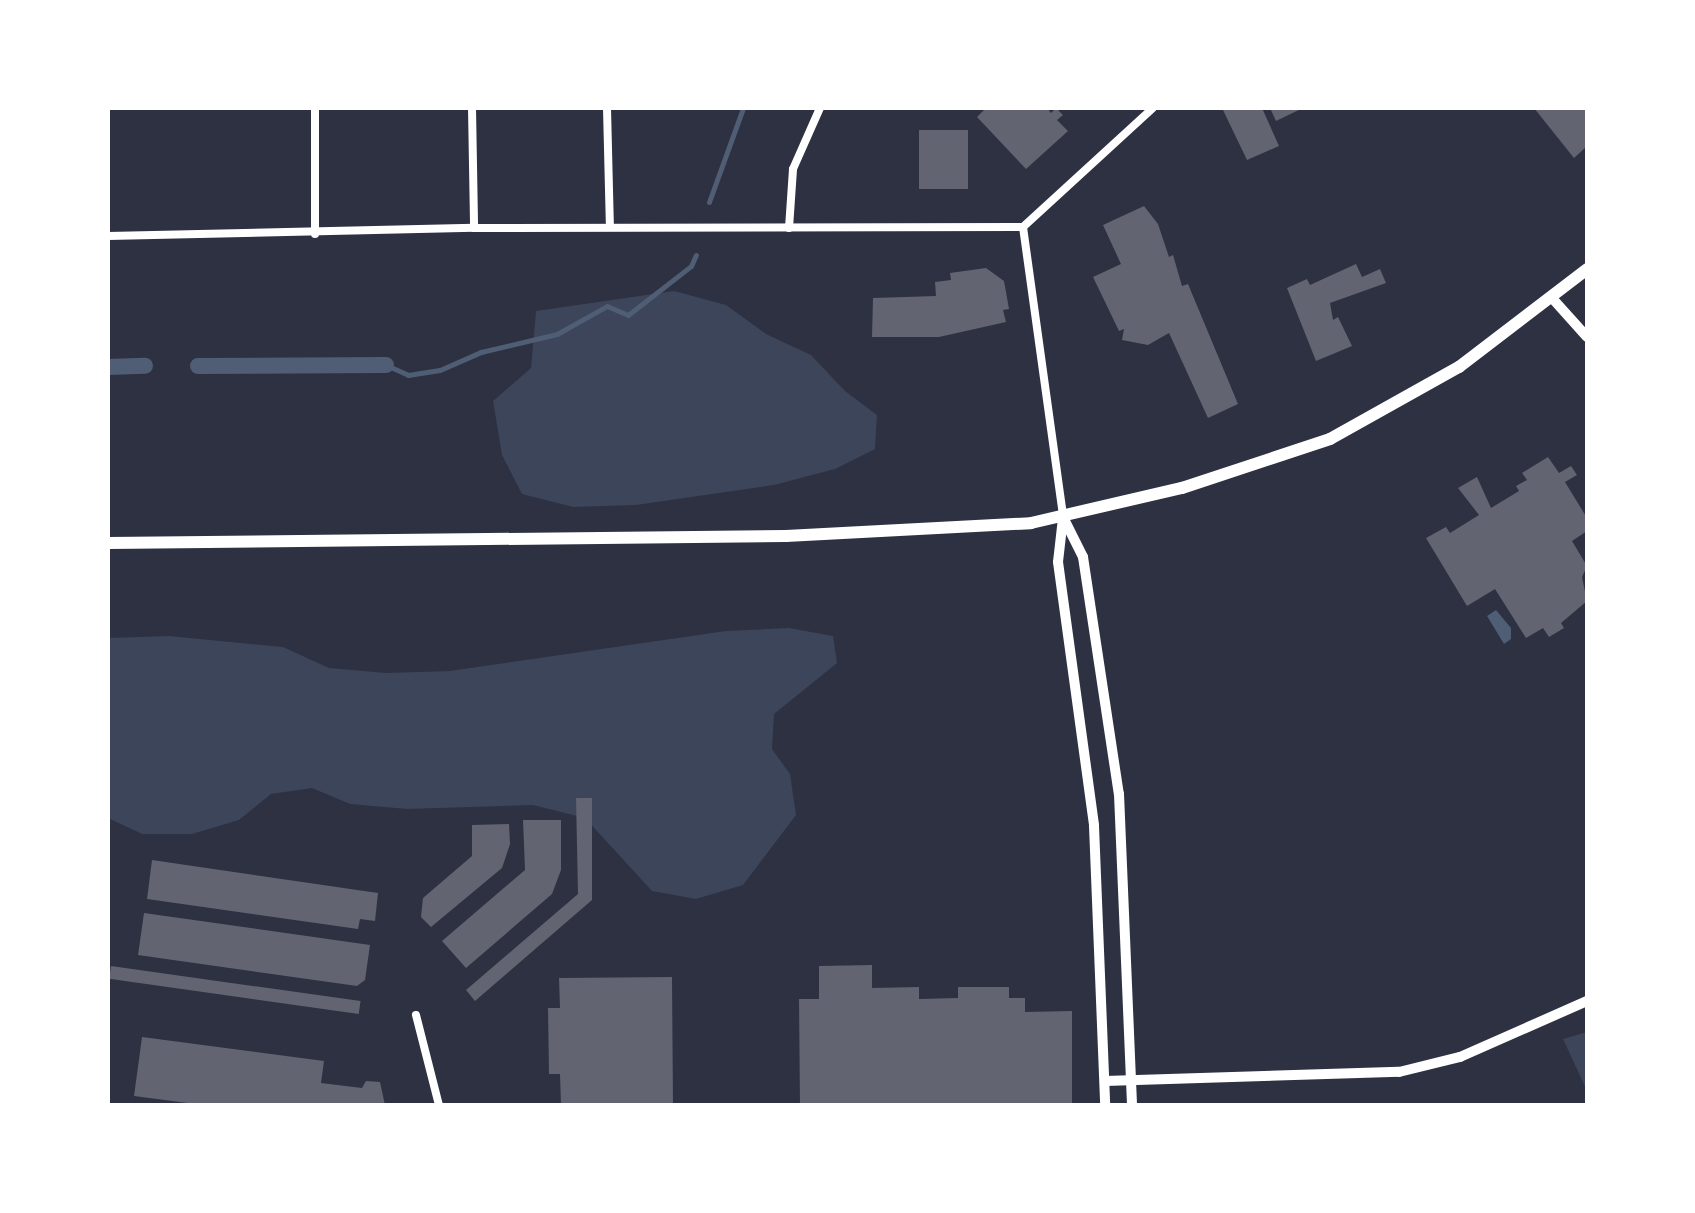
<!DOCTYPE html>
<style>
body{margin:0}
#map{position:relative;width:1695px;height:1213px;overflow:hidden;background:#2d3142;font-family:"Times New Roman",serif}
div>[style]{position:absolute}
.green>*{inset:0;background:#3c4559}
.water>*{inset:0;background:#4f5d75}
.stream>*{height:5px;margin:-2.5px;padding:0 2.5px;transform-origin:2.5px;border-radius:2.5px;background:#4f5d75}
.canal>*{height:16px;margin:-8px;padding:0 8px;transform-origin:8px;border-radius:8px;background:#4f5d75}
.building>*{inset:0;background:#626471;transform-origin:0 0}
.minor>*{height:8px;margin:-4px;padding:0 4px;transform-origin:4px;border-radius:4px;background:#fff}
.tertiary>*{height:10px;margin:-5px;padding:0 5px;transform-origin:5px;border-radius:5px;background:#fff}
.primary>*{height:12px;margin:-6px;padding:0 6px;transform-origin:6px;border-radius:6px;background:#fff}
span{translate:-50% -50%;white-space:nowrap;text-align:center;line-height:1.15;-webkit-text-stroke:6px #fff;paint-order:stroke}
.frame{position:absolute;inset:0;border:110px solid #fff;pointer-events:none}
</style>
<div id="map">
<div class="green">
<div style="clip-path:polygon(674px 291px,726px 305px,766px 334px,811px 355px,845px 391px,877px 415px,875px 449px,835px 469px,774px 485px,636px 505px,573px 507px,522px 494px,502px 455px,493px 401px,531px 368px,536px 311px)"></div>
<div style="clip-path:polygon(789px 628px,833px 636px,837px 663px,774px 714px,772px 749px,790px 774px,796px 815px,743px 885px,696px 899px,652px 891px,585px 818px,533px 805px,407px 809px,350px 804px,312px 788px,271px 794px,239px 820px,192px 834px,142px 834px,108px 818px,108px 638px,169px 636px,283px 647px,329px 668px,386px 673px,450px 671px,726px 631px)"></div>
<div style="clip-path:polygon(1587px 1032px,1587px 1091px,1563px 1039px)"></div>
</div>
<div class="water">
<div style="clip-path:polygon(1496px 610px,1511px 628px,1511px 639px,1504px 644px,1487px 616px)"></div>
</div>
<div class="stream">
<div style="left:709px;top:202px;width:100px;rotate:-70.1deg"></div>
<div style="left:386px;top:365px;width:24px;rotate:24deg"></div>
<div style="left:408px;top:375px;width:32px;rotate:-9deg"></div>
<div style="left:440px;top:370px;width:45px;rotate:-23.7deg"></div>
<div style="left:481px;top:352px;width:78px;rotate:-13.3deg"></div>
<div style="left:557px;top:334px;width:57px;rotate:-29.2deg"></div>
<div style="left:607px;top:306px;width:23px;rotate:23deg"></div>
<div style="left:628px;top:315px;width:80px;rotate:-37.9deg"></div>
<div style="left:691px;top:266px;width:12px;rotate:-66deg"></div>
</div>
<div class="canal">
<div style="left:198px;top:366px;width:188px;rotate:-0.3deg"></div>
<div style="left:108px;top:367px;width:37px;rotate:-2deg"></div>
</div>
<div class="building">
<div style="clip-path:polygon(986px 108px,1047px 108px,1051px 113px,1056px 108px,1063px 115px,1057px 120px,1068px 131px,1026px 169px,977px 117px)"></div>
<div style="clip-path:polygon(1222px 108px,1262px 108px,1279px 146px,1247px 160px)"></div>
<div style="clip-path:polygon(1270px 108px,1303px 108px,1276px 121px)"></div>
<div style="clip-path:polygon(1534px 108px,1587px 108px,1585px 148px,1574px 158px)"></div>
<div style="left:919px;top:130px;width:49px;height:59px"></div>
<div style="clip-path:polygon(1144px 206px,1158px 224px,1169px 257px,1173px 255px,1182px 286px,1188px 284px,1238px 404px,1208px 418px,1169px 333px,1148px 345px,1122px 340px,1124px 329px,1119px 331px,1093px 277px,1121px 264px,1103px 225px)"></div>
<div style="clip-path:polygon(1356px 264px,1362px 277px,1380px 269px,1386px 283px,1330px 303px,1333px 320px,1338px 317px,1352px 346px,1316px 361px,1287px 288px,1307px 279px,1310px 285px)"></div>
<div style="clip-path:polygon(986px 268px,1004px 281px,1009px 309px,1003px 310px,1006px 322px,939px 337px,872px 337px,873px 298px,936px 296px,935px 282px,951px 280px,950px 273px)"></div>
<div style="clip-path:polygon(1548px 457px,1559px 473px,1571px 466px,1577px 475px,1565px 482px,1587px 518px,1587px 531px,1572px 541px,1587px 566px,1582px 577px,1587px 601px,1561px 623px,1564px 628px,1549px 637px,1543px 628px,1526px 638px,1495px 589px,1467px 606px,1426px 538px,1446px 527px,1450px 533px,1479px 515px,1458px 488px,1477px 477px,1491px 508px,1519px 491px,1516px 486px,1527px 480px,1522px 473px)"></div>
<div style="clip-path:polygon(576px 798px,592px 798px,592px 900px,475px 1001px,466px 990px,578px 894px)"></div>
<div style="clip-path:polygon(523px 820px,561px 820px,561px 870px,552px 894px,466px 968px,442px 941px,525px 870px)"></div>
<div style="clip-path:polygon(509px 824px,510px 844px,502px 868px,431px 927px,421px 917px,423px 898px,472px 856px,472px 825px)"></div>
<div style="clip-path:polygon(152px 860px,378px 893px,375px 921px,360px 919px,358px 929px,147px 899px)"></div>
<div style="clip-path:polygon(144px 913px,370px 945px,365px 980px,357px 986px,138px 955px)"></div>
<div style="clip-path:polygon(872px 965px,872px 988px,919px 987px,919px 999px,958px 998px,958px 987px,1009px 987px,1009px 998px,1025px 998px,1025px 1012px,1072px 1011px,1072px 1105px,800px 1105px,799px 999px,819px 999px,819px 966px)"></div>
<div style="left:111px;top:966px;width:252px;height:13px;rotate:8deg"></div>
<div style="clip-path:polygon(672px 977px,673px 1105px,561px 1105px,560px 1074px,549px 1074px,548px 1008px,560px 1008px,559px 978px)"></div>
<div style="clip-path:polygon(142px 1037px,324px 1061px,321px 1083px,362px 1088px,366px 1081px,380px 1082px,385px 1105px,203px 1105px,134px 1096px)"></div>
</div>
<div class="minor">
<div style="left:472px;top:108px;width:120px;rotate:89deg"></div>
<div style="left:607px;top:108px;width:119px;rotate:88.6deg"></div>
<div style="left:1023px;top:227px;width:293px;rotate:82.1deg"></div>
<div style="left:789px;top:228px;width:59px;rotate:-86.1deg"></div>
<div style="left:793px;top:169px;width:67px;rotate:-66.1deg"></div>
<div style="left:315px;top:234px;width:126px;rotate:-90deg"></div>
<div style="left:108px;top:236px;width:366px;rotate:-1.3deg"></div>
<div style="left:474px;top:228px;width:549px;rotate:-0.1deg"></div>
<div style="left:1023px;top:227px;width:176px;rotate:-42.5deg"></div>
<div style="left:416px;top:1015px;width:93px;rotate:75.7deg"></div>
</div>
<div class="tertiary">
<div style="left:1552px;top:298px;width:52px;rotate:48.1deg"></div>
<div style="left:1063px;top:517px;width:45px;rotate:63.4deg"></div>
<div style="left:1083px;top:557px;width:240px;rotate:81.4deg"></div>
<div style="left:1119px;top:794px;width:311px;rotate:87.6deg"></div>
<div style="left:1063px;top:518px;width:44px;rotate:96.5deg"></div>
<div style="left:1058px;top:562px;width:266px;rotate:82.2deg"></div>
<div style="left:1094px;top:826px;width:279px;rotate:87.7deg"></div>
<div style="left:1105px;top:1081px;width:294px;rotate:-1.8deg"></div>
<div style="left:1399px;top:1072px;width:63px;rotate:-13.8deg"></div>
<div style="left:1460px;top:1057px;width:139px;rotate:-23.8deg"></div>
</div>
<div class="primary">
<div style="left:108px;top:543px;width:678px;rotate:-0.59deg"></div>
<div style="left:786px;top:536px;width:245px;rotate:-3deg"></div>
<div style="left:1031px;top:523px;width:155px;rotate:-13.1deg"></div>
<div style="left:1182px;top:488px;width:156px;rotate:-18.3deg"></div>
<div style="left:1330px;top:439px;width:148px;rotate:-29.2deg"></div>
<div style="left:1459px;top:367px;width:161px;rotate:-37.4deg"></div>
</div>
<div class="frame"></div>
</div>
